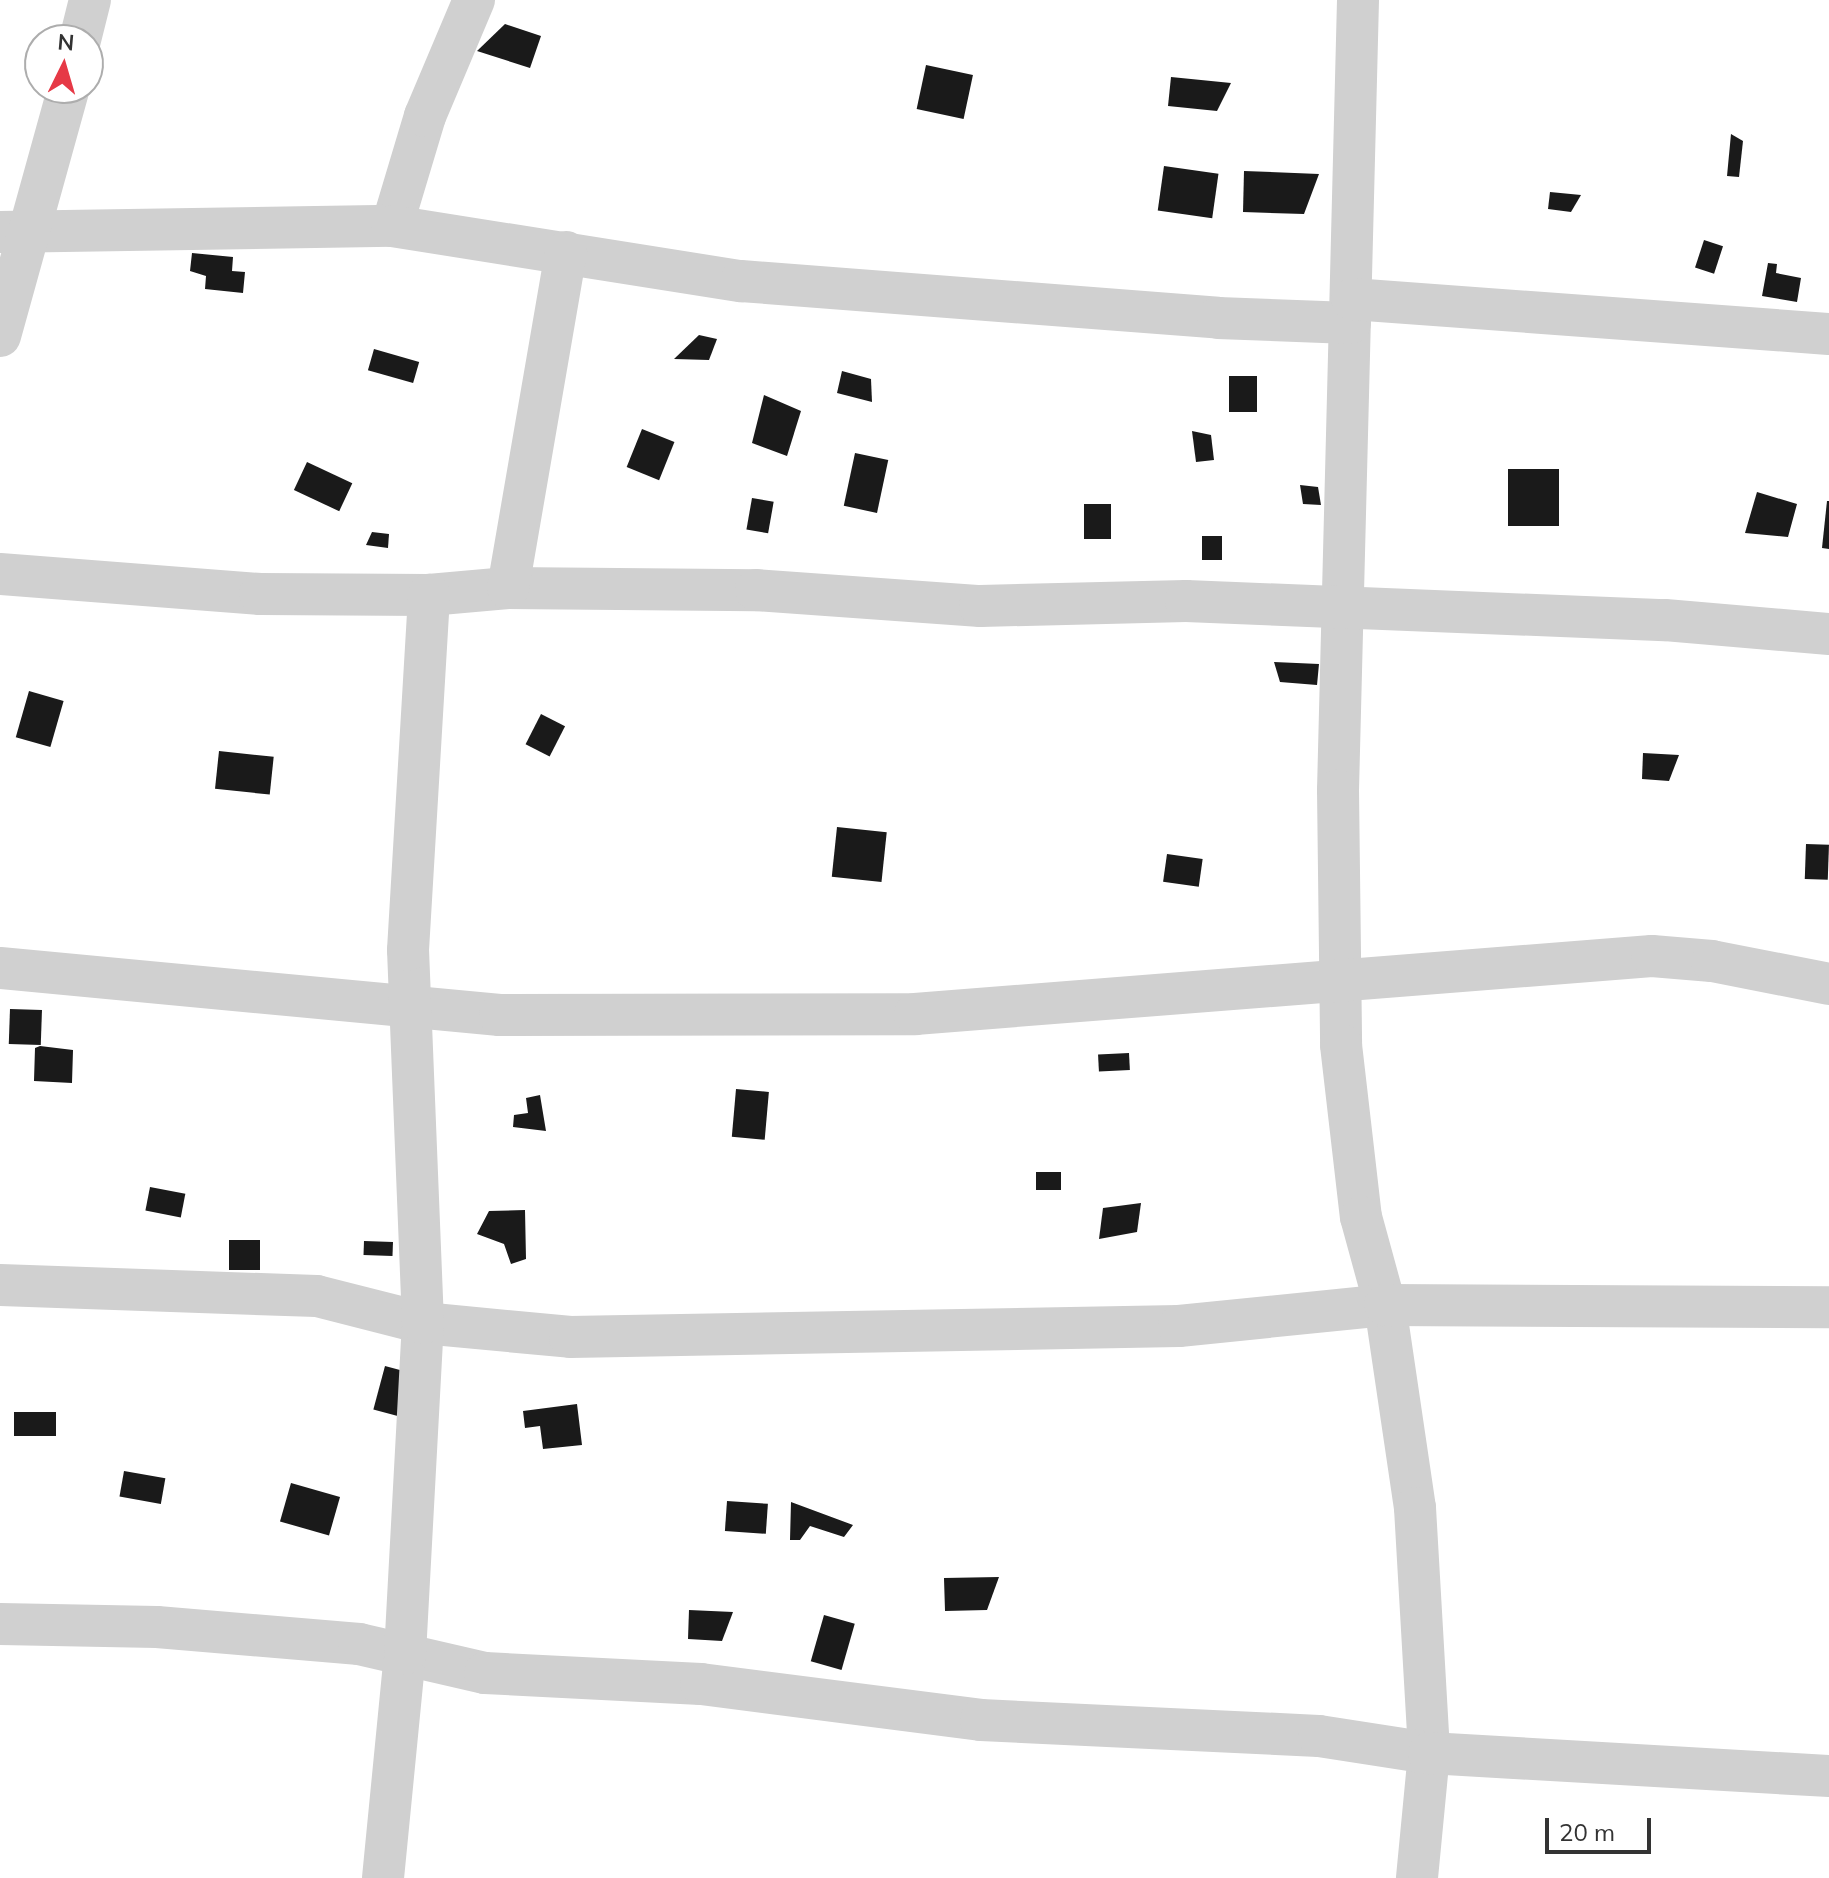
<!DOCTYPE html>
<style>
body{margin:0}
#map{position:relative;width:1829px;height:1878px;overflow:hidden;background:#fff;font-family:Mulish,sans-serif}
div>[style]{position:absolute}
.building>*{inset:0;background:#1a1a1a;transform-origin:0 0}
.minor>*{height:42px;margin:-21px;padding:0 21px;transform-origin:21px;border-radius:21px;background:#d0d0d0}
span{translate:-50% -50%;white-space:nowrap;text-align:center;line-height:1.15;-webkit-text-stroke:8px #fff;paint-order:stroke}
.north{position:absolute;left:24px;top:24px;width:80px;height:80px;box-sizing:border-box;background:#fff;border:2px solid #adadad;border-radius:50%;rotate:5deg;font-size:22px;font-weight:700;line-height:32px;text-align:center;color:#333}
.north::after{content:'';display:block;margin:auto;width:28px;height:36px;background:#e63946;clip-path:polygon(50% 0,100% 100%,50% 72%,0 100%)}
.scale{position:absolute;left:1545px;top:1818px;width:106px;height:36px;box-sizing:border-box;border:4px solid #333;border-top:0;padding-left:10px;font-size:24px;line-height:28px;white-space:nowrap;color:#333;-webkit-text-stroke:6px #fff;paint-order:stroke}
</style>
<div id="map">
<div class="building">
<div style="clip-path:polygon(505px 24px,541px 36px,530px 68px,477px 51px)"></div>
<div style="left:926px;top:65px;width:48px;height:45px;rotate:12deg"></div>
<div style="clip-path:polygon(1171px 77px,1231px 83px,1217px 111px,1168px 106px)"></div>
<div style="clip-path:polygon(1731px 134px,1743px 141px,1739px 177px,1727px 176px)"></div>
<div style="left:1164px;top:166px;width:55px;height:45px;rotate:8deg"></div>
<div style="clip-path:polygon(1244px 171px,1319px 174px,1304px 214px,1243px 212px)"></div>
<div style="clip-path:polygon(1550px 192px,1581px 195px,1571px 212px,1548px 209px)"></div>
<div style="left:1704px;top:240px;width:20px;height:29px;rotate:18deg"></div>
<div style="clip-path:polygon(192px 253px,233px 257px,232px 271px,245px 272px,243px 293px,205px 289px,206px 276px,190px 271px)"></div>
<div style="clip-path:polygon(1768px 263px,1777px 264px,1776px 273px,1801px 278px,1797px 302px,1762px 296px)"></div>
<div style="clip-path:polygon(699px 335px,717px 339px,709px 360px,674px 359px)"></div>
<div style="left:374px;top:349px;width:47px;height:22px;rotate:16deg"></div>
<div style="clip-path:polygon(842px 371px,871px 379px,872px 402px,837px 393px)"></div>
<div style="left:1229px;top:376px;width:28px;height:36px"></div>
<div style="clip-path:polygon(764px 395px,801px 411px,787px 456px,752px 443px)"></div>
<div style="left:642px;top:429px;width:35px;height:41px;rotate:22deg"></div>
<div style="clip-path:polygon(1192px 431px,1211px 435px,1214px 460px,1196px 462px)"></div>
<div style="left:855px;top:453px;width:34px;height:54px;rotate:12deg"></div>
<div style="left:307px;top:462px;width:50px;height:31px;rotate:25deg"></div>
<div style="left:1559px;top:469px;width:57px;height:51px;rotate:90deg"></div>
<div style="clip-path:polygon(1300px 485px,1318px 487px,1321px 505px,1303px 504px)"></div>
<div style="clip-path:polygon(1757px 492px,1797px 504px,1788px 537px,1745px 533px)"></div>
<div style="left:752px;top:498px;width:22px;height:32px;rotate:10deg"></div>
<div style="clip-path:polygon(1827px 501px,1829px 501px,1829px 549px,1822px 548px)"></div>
<div style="left:1084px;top:504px;width:27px;height:35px"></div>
<div style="clip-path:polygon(372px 532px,389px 534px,388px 548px,366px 545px)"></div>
<div style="left:1222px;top:536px;width:24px;height:20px;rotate:90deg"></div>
<div style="clip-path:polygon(1274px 662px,1319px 664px,1317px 685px,1280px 682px)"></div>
<div style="left:29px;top:691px;width:36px;height:48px;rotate:16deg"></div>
<div style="left:541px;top:714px;width:27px;height:34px;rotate:27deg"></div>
<div style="left:219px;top:751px;width:55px;height:38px;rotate:6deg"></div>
<div style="clip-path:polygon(1643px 753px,1679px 755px,1669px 781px,1642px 779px)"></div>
<div style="left:837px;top:827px;width:50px;height:50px;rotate:6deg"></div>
<div style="left:1806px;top:844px;width:23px;height:35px;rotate:2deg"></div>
<div style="left:1167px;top:854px;width:36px;height:28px;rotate:8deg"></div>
<div style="left:10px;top:1009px;width:32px;height:35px;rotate:2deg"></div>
<div style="clip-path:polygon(40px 1046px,73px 1050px,72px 1083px,34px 1081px,35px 1048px)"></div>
<div style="left:1129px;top:1053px;width:17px;height:31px;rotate:87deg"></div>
<div style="left:736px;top:1089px;width:33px;height:48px;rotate:5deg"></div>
<div style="clip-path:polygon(540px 1095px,546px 1131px,513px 1127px,514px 1115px,528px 1113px,526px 1098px)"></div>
<div style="left:1036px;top:1172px;width:25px;height:18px"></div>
<div style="left:150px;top:1187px;width:36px;height:24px;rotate:11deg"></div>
<div style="clip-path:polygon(1141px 1203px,1137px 1232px,1099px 1239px,1103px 1208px)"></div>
<div style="clip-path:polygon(525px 1210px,526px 1259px,511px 1264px,504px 1244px,477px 1234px,489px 1211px)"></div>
<div style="left:229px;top:1240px;width:31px;height:30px"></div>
<div style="left:364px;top:1241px;width:29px;height:14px;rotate:2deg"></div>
<div style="left:385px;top:1366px;width:30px;height:45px;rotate:15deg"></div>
<div style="clip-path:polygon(577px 1404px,582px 1445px,543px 1449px,540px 1426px,525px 1428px,523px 1411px)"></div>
<div style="left:14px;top:1412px;width:42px;height:24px"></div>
<div style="left:124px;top:1471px;width:42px;height:26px;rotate:10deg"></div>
<div style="left:291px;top:1483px;width:51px;height:40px;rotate:16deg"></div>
<div style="left:727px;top:1501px;width:41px;height:30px;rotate:4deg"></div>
<div style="clip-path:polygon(791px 1502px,853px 1525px,844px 1537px,810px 1526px,800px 1540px,790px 1540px)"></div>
<div style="clip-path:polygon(999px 1577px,987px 1610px,945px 1611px,944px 1578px)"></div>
<div style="clip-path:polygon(689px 1610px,733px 1612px,722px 1641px,688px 1639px)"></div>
<div style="left:824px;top:1615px;width:32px;height:48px;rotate:16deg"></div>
</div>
<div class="minor">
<div style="left:1358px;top:0;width:790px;rotate:91.45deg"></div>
<div style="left:1338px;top:790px;width:255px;rotate:89.3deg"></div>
<div style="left:1341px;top:1045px;width:173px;rotate:83.4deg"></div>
<div style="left:1361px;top:1217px;width:91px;rotate:74.7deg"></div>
<div style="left:1385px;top:1305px;width:205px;rotate:81.6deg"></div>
<div style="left:1415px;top:1508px;width:245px;rotate:86.7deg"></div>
<div style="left:1429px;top:1753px;width:126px;rotate:95.5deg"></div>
<div style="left:80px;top:40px;width:41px;rotate:-76deg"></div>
<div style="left:392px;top:226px;width:115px;rotate:-73.3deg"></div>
<div style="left:425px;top:116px;width:126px;rotate:-67.1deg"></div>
<div style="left:0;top:232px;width:392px;rotate:-0.9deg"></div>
<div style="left:392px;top:226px;width:353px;rotate:9deg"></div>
<div style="left:741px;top:281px;width:478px;rotate:4.4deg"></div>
<div style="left:1218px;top:318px;width:132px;rotate:2.2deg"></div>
<div style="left:1352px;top:299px;width:478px;rotate:4.2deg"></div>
<div style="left:0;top:336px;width:257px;rotate:-74.5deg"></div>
<div style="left:0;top:574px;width:261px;rotate:4.4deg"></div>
<div style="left:260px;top:594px;width:169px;rotate:0.3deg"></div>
<div style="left:429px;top:595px;width:79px;rotate:-5.1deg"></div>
<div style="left:508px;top:588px;width:248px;rotate:0.5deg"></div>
<div style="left:756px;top:590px;width:225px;rotate:4.1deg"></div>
<div style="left:980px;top:606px;width:206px;rotate:-1.4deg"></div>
<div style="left:1186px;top:601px;width:479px;rotate:2.3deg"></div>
<div style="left:1665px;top:620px;width:165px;rotate:4.9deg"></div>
<div style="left:508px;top:588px;width:341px;rotate:-80.2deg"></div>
<div style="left:0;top:968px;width:502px;rotate:5.37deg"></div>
<div style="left:500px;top:1015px;width:415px;rotate:-0.1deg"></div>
<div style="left:915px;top:1014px;width:739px;rotate:-4.5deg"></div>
<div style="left:1652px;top:956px;width:60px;rotate:4.8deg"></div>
<div style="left:1712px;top:961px;width:119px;rotate:11.1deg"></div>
<div style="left:0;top:1285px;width:317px;rotate:2deg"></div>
<div style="left:317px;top:1296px;width:109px;rotate:14.3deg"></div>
<div style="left:423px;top:1323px;width:148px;rotate:5.4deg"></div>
<div style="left:570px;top:1337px;width:609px;rotate:-1.03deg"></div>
<div style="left:1179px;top:1326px;width:207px;rotate:-5.8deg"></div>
<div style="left:1385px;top:1305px;width:444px;rotate:0.3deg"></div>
<div style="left:0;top:1624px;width:157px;rotate:1.1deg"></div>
<div style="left:157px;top:1627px;width:203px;rotate:4.8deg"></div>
<div style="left:359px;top:1644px;width:129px;rotate:13deg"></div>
<div style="left:485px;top:1673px;width:216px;rotate:2.9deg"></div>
<div style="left:701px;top:1684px;width:282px;rotate:7.3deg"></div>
<div style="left:981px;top:1720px;width:338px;rotate:2.7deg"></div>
<div style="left:1319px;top:1736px;width:111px;rotate:8.8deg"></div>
<div style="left:1429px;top:1753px;width:401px;rotate:3.3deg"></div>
<div style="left:383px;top:1878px;width:225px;rotate:-84.4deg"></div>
<div style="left:405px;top:1654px;width:331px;rotate:-86.9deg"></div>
<div style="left:423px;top:1323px;width:373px;rotate:-92.3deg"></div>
<div style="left:408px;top:950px;width:356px;rotate:-86.6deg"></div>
</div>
<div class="north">N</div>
<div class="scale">20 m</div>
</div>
